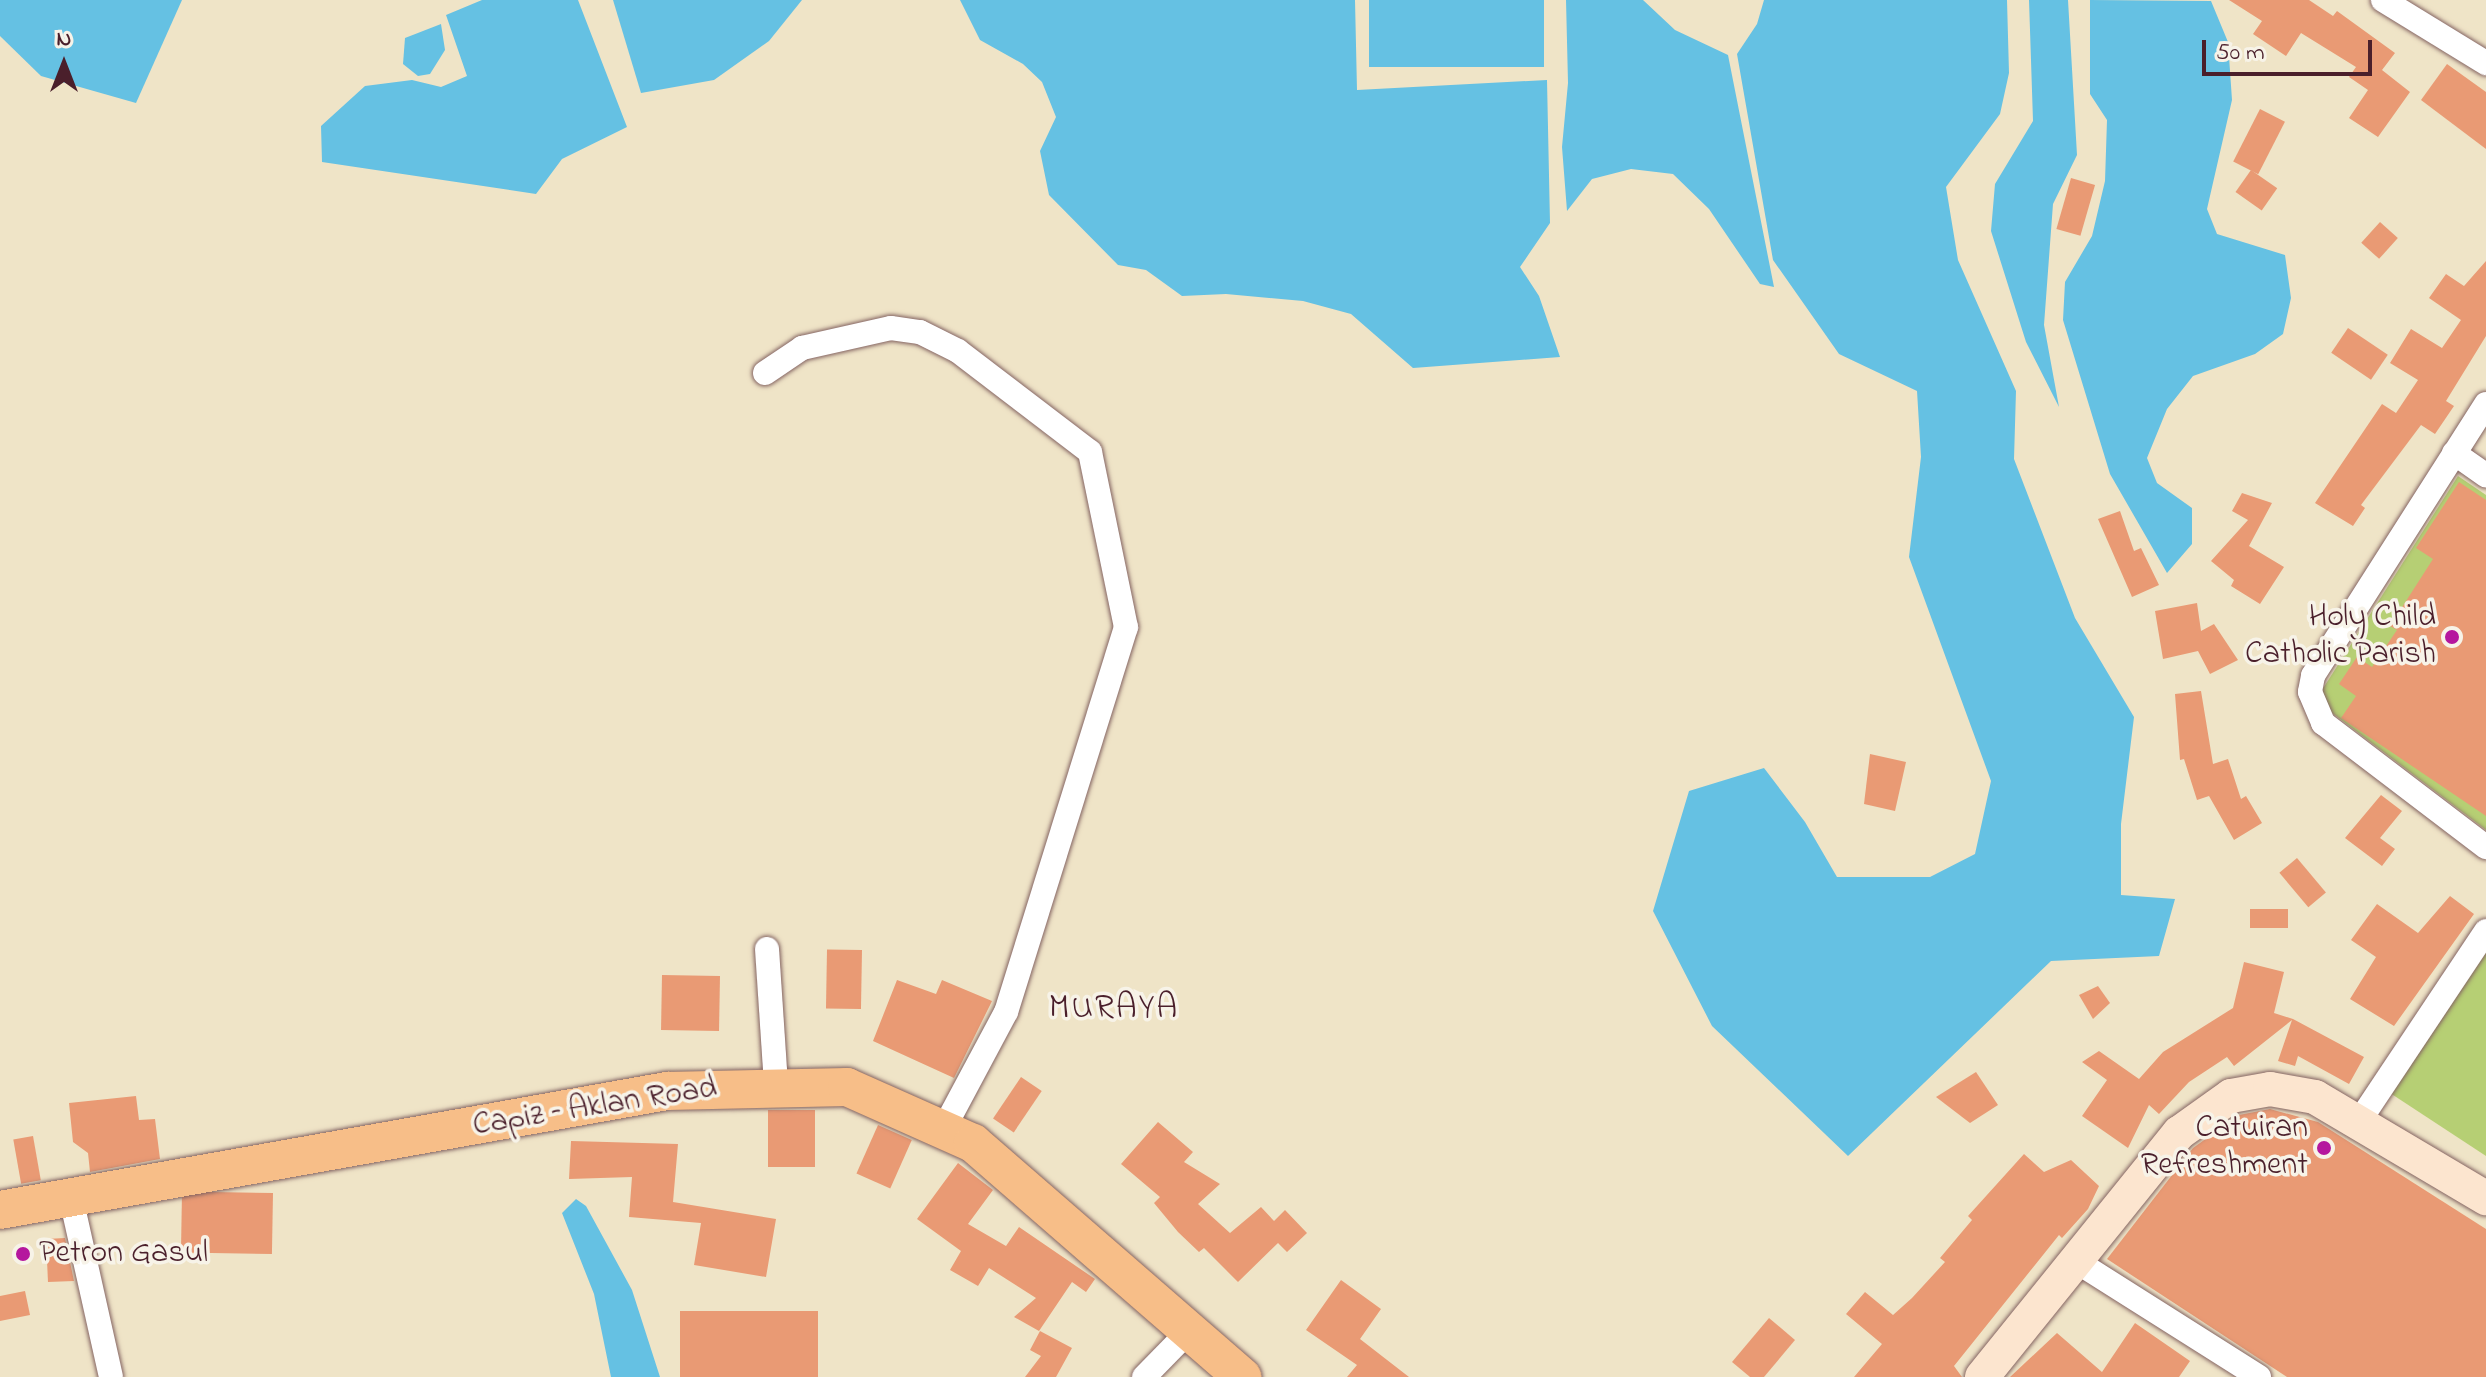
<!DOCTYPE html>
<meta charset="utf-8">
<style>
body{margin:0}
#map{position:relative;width:2486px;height:1377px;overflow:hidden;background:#efe4c7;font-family:"Indie Flower",sans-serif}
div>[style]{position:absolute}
.green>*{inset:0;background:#b6cf74}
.water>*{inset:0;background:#65c1e3;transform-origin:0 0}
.building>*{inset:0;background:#e99a74;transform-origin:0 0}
.roads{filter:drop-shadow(0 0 2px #846462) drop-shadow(0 0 2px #846462)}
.street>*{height:24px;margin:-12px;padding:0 12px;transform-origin:12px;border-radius:12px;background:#fff}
.secondary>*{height:34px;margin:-17px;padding:0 17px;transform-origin:17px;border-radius:17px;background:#fce5cf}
.primary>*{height:38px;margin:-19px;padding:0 19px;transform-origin:19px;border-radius:19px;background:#f7be88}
.dots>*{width:22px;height:22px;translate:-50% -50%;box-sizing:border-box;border:4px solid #f7f3e8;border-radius:50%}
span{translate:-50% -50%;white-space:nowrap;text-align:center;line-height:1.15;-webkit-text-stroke:7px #f7f3e8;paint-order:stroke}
.poi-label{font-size:32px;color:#4a1f2b}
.right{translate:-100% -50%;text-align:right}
.left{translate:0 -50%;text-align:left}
.street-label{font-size:32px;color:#4a1f2b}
.neighbourhood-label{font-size:34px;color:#4a1f2b;letter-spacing:2px}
.north{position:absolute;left:24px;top:24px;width:80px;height:80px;-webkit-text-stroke:6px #f7f3e8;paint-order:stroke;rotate:0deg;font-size:22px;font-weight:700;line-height:32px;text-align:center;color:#4a1f2b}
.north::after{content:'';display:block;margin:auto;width:28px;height:36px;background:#4a1f2b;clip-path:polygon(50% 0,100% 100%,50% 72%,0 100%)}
.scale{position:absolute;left:2202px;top:40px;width:170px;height:36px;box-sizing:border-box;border:4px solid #4a1f2b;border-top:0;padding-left:10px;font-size:24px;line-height:28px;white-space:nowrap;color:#4a1f2b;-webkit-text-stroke:6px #f7f3e8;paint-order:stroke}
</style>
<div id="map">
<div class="green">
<div style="clip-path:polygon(2458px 476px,2486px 495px,2486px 830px,2331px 712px,2322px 690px)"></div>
<div style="clip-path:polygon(2486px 944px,2486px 1156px,2390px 1093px)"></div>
</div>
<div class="water">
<div style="clip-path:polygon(0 0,182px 0,136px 103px,41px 76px,0 36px)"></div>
<div style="clip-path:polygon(482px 0,578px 0,627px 127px,562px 159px,536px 194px,322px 162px,321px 126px,365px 86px,412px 80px,441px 87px,467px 76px,446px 15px)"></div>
<div style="clip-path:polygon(613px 0,802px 0,769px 41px,714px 80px,641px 93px)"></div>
<div style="clip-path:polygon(960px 0,1355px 0,1357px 90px,1547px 80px,1550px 223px,1520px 267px,1539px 296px,1560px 357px,1413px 368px,1351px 314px,1303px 301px,1226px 294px,1182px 296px,1146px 270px,1118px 265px,1049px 195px,1040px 151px,1056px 117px,1042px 82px,1023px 64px,980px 40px)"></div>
<div style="left:1369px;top:0;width:175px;height:67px"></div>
<div style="clip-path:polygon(1566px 0,1643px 0,1675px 30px,1728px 55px,1774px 287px,1760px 284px,1709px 209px,1673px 174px,1631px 169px,1592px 179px,1567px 211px,1562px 147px,1568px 83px)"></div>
<div style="clip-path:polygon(1764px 0,2007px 0,2009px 73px,2000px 114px,1946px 187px,1958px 260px,2016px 391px,2014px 459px,2075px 618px,2134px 717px,2121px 824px,2121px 895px,2175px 899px,2159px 956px,2051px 961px,1848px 1156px,1712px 1026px,1653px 911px,1689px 791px,1764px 768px,1805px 822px,1837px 877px,1930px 877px,1975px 854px,1991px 781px,1909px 557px,1921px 457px,1917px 391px,1839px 354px,1773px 260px,1737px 54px,1757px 24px)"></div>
<div style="clip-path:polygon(2029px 0,2068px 0,2077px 155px,2053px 204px,2044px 325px,2059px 407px,2026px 342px,1991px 231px,1995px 184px,2033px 121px)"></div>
<div style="clip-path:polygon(2090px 0,2211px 1px,2228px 42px,2232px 100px,2207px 209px,2217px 234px,2285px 255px,2291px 298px,2283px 334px,2255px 354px,2193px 376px,2167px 409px,2147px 458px,2157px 483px,2192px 508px,2192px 544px,2167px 573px,2110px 474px,2063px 320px,2065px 282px,2092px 236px,2105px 181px,2107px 120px,2090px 94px)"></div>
<div style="clip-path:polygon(441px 24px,445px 50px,430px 74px,418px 76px,403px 64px,405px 38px)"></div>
<div style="clip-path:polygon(576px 1199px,586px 1206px,632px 1290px,660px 1377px,611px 1377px,594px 1294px,562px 1213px)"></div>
</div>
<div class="building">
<div style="clip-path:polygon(2229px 0,2309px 0,2333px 16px,2337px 11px,2395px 53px,2382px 70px,2410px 92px,2378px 137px,2349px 118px,2368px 90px,2349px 77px,2356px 67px,2301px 33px,2286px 56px,2253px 34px,2262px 21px)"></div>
<div style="clip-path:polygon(2447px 64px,2486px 92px,2486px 149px,2421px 100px)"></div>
<div style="left:2260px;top:109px;width:28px;height:59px;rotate:27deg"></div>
<div style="left:2251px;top:170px;width:32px;height:27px;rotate:35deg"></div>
<div style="left:2071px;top:178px;width:25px;height:53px;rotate:16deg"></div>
<div style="left:2380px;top:222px;width:24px;height:28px;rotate:42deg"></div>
<div style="clip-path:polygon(2486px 261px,2486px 336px,2446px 401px,2454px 406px,2435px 434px,2421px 425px,2361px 505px,2365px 508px,2353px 526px,2315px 503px,2382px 404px,2396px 413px,2418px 380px,2390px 363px,2411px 329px,2442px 348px,2461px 320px,2429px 298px,2446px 274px,2464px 286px)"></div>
<div style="left:2348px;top:328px;width:48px;height:30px;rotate:34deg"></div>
<div style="clip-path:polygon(2459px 482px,2486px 500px,2486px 816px,2341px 718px,2356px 696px,2339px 684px,2357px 657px,2372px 667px,2397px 630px,2390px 626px,2433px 559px,2416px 548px)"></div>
<div style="clip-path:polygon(2242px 493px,2272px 503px,2249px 546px,2284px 567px,2260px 604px,2231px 586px,2234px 580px,2211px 561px,2248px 520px,2232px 511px)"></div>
<div style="clip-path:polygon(2120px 511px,2134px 551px,2141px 548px,2159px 585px,2132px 597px,2098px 519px)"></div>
<div style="clip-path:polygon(2197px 603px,2201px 631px,2214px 624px,2238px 660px,2210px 674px,2198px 651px,2163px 659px,2155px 611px)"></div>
<div style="clip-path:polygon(2201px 691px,2213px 764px,2228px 759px,2241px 799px,2246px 796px,2262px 823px,2234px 840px,2209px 796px,2197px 800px,2184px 759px,2180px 760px,2175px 694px)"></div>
<div style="clip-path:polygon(1870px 754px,1906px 762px,1895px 811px,1864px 804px)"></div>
<div style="clip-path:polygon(2381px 795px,2402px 811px,2380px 838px,2395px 849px,2382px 866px,2345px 838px)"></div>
<div style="left:2297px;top:858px;width:45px;height:23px;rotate:50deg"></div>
<div style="clip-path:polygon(2450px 896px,2474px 914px,2394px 1026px,2350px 999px,2376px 957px,2351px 940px,2377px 904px,2418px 933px)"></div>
<div style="left:2288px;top:909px;width:19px;height:38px;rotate:90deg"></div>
<div style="left:862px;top:950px;width:59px;height:35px;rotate:91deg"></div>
<div style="clip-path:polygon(2244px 962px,2284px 972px,2274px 1013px,2293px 1019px,2364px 1057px,2349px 1084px,2298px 1056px,2295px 1066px,2278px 1061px,2292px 1020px,2234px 1066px,2227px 1057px,2189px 1082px,2159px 1114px,2149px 1105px,2128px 1148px,2082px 1116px,2107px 1080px,2082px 1062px,2099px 1051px,2139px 1079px,2163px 1052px,2233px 1008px)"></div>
<div style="left:662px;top:975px;width:58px;height:55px;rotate:1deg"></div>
<div style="clip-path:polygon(897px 980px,936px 994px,942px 980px,992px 1001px,954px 1078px,873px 1041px)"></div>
<div style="clip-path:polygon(2098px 986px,2110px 1003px,2093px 1019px,2079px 995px)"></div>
<div style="clip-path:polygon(1976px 1072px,1998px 1105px,1970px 1123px,1936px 1097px)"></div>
<div style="left:1021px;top:1077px;width:25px;height:50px;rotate:34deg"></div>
<div style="clip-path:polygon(136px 1096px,139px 1120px,155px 1119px,160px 1159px,90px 1172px,88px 1153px,73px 1142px,69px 1103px)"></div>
<div style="clip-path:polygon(2270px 1109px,2318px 1122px,2486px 1229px,2486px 1377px,2287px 1377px,2107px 1259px,2193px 1148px,2239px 1115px)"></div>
<div style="left:815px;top:1110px;width:57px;height:47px;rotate:90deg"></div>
<div style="clip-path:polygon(1158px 1122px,1193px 1152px,1184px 1162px,1220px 1184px,1198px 1204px,1230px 1233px,1261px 1207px,1274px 1221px,1285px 1210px,1307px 1233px,1287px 1252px,1278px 1243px,1238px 1282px,1204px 1248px,1199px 1252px,1178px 1232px,1154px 1203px,1160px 1197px,1121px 1164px)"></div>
<div style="left:878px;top:1125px;width:37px;height:53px;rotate:24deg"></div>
<div style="left:33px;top:1136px;width:45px;height:20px;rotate:80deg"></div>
<div style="clip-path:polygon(571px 1141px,678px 1144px,673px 1202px,776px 1219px,766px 1277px,694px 1265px,701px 1223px,629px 1217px,632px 1177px,569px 1179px)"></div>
<div style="clip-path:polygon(2024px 1154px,2044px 1172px,2071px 1160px,2099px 1186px,2088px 1209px,2062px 1238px,2059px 1235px,1954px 1366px,1962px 1377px,1854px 1377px,1882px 1344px,1846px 1314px,1865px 1292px,1893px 1315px,1912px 1298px,1945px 1262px,1940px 1258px,1972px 1220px,1968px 1216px)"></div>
<div style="clip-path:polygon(958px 1163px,993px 1190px,968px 1224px,1006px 1246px,1019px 1227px,1095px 1279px,1086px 1292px,1072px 1282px,1039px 1331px,1014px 1317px,1036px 1298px,989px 1268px,978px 1286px,950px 1270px,961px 1251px,917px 1219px)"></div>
<div style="left:273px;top:1193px;width:61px;height:91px;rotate:91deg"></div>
<div style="clip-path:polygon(65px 1238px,74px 1281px,48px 1282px,46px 1239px)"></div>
<div style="clip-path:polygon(1341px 1280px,1381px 1309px,1360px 1339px,1409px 1377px,1347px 1377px,1357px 1365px,1306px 1330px)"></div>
<div style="clip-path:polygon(25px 1291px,30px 1315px,0 1321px,0 1296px)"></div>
<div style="left:818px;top:1311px;width:66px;height:138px;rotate:90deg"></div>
<div style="clip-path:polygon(1769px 1318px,1795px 1340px,1764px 1377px,1750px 1377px,1732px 1362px)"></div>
<div style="clip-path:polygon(2135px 1323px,2190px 1361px,2179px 1377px,2010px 1377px,2057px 1333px,2102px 1372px)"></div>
<div style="clip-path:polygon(1040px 1331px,1072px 1348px,1056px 1377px,1025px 1377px,1041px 1356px,1030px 1350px)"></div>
</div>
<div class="roads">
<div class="street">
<div style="left:2383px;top:0;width:121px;rotate:31.5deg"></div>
<div style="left:765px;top:373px;width:45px;rotate:-34deg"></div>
<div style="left:802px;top:348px;width:91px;rotate:-12.7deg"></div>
<div style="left:891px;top:328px;width:29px;rotate:8deg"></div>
<div style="left:920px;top:332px;width:42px;rotate:26.6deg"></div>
<div style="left:958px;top:351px;width:166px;rotate:37.4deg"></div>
<div style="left:1090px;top:452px;width:179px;rotate:78.4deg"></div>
<div style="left:1126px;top:627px;width:403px;rotate:107.3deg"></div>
<div style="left:1006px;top:1012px;width:132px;rotate:118.1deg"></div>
<div style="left:2486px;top:404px;width:322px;rotate:122.5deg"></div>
<div style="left:2313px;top:676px;width:16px;rotate:101deg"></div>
<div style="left:2310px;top:692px;width:34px;rotate:67deg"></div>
<div style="left:2323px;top:723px;width:205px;rotate:37.3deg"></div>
<div style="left:2454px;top:453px;width:39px;rotate:35deg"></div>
<div style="left:767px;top:949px;width:136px;rotate:86.2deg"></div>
<div style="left:2360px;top:1120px;width:227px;rotate:-56.3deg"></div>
<div style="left:71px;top:1198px;width:183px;rotate:77.4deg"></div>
<div style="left:2079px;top:1263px;width:213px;rotate:32.3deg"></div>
<div style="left:1144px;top:1377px;width:64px;rotate:-45.6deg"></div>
</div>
<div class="secondary">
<div style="left:1982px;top:1377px;width:314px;rotate:-51.1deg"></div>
<div style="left:2179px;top:1133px;width:64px;rotate:-35.4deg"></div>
<div style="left:2231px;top:1096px;width:40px;rotate:-10deg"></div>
<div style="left:2270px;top:1089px;width:46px;rotate:10.1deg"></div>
<div style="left:2315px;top:1097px;width:199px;rotate:30.6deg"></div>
</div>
<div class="primary">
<div style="left:0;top:1210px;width:678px;rotate:-10.12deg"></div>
<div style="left:667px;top:1091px;width:180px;rotate:-1.3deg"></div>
<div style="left:847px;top:1087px;width:138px;rotate:24deg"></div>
<div style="left:973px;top:1143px;width:357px;rotate:41deg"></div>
</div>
</div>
<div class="dots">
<div style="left:2452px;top:637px;background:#b5179e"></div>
<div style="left:2324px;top:1148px;background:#b5179e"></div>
<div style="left:23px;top:1254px;background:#b5179e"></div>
</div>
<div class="poi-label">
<span class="right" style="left:2436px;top:637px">Holy Child<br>Catholic Parish</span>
<span class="right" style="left:2308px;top:1148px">Catuiran<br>Refreshment</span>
<span class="left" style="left:39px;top:1254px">Petron Gasul</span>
</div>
<div class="street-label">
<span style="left:595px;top:1108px;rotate:-9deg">Capiz – Aklan Road</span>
</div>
<div class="neighbourhood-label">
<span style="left:1114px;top:1010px">MURAYA</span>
</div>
<div class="north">N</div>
<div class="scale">50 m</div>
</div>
